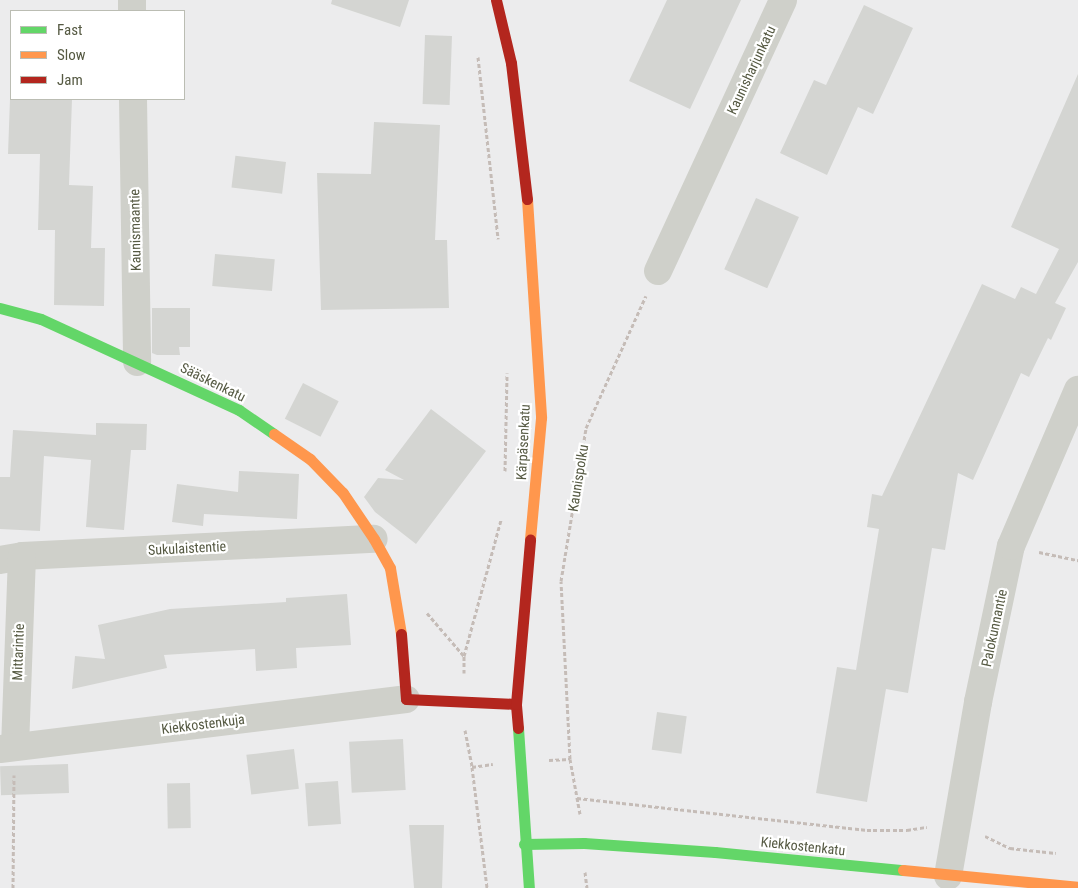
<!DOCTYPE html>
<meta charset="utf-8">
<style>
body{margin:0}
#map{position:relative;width:1078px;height:888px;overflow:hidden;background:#ececed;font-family:"Roboto Condensed",sans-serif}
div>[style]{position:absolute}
.building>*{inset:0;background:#d4d5d2;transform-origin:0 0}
.path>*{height:3px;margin-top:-1.5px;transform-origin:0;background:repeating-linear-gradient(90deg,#c5bcb7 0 4px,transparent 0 6.5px)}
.street>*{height:28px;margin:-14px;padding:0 14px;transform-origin:14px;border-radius:14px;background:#cfd0ca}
.fast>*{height:11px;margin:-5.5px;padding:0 5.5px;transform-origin:5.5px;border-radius:5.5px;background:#63d668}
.slow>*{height:11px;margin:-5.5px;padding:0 5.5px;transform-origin:5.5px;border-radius:5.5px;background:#ff974d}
.jam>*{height:11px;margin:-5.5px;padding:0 5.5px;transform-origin:5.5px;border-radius:5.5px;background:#b3261e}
span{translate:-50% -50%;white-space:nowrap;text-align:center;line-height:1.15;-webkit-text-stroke:4.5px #fff;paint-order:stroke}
.street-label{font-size:14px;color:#555942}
.legend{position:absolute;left:10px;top:10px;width:175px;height:90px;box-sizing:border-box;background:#fff;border:1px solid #bbbdb3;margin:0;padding:6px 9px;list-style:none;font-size:15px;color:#555942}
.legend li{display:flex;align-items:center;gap:10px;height:25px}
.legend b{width:25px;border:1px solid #bbbdb3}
</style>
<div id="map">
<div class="building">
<div style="clip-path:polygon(332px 0,409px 0,400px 27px,331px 4px)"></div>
<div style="clip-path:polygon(667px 0,741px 0,690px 109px,629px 81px)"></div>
<div style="clip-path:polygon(864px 5px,913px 28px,873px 114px,858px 107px,827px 175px,780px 153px,814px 80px,826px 85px)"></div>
<div style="left:425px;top:35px;width:27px;height:69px;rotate:2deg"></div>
<div style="clip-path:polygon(1078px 74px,1078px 262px,1055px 303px,1066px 308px,1051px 340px,1048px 338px,1029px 377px,1021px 373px,973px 480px,958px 473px,945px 550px,932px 548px,908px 693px,886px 689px,867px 802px,816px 793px,837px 667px,856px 670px,879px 529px,867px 527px,872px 494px,882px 496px,982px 284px,1015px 299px,1021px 287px,1036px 294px,1059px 249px,1011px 227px)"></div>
<div style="clip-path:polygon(10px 99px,72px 99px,69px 185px,93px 186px,91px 248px,105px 248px,104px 306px,54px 305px,55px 230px,38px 230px,40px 154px,8px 154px)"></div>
<div style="clip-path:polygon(374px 122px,440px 125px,435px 240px,447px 240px,449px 308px,321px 310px,317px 173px,371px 174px)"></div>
<div style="left:286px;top:162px;width:32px;height:51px;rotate:97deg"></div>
<div style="left:756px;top:198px;width:47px;height:78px;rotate:24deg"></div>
<div style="left:215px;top:254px;width:60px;height:32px;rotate:5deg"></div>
<div style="clip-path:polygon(152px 308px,190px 308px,190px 347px,179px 347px,180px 355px,157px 355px,152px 353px)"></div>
<div style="left:303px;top:383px;width:40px;height:40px;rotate:27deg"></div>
<div style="clip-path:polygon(431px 409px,486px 451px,416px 544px,375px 512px,364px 497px,378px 478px,404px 480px,385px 470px)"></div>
<div style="clip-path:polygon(96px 423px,147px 424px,146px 450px,131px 450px,124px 530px,86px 527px,91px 460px,44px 456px,40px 531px,0 529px,0 477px,10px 477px,13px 430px,96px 435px)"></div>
<div style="clip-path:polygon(239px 471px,299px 474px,297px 519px,204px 514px,203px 526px,172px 522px,177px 484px,238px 492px)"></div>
<div style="clip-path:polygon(347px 594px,351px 645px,296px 648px,297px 668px,256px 671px,255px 649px,164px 655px,167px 668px,72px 689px,75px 656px,105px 659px,98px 625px,170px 609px,286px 602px,286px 598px)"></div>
<div style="left:657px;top:712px;width:30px;height:38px;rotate:8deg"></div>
<div style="left:403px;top:739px;width:51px;height:54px;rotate:87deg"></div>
<div style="left:294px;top:749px;width:40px;height:48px;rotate:83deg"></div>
<div style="left:68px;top:764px;width:29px;height:68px;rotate:88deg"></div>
<div style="left:338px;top:781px;width:43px;height:33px;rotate:86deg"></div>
<div style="left:190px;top:783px;width:45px;height:23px;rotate:89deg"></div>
<div style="clip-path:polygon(409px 825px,444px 825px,442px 888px,414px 888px)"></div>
</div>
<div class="path">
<div style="left:478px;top:57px;width:183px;rotate:83.7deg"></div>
<div style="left:505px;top:471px;width:98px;rotate:-88.8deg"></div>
<div style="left:1039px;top:552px;width:40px;rotate:12deg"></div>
<div style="left:427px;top:613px;width:57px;rotate:49.3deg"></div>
<div style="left:464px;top:673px;width:17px;rotate:-90deg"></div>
<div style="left:464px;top:656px;width:141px;rotate:-74.8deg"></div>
<div style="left:465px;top:730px;width:38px;rotate:79deg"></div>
<div style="left:472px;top:767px;width:21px;rotate:-8deg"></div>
<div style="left:549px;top:760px;width:21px;rotate:-3deg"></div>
<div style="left:472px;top:767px;width:122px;rotate:82.9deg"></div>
<div style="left:577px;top:798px;width:292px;rotate:6.3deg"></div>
<div style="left:867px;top:830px;width:40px"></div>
<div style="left:907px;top:830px;width:20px;rotate:-9deg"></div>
<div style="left:580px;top:814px;width:56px;rotate:-100.3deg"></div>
<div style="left:570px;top:759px;width:178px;rotate:-92.9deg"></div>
<div style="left:561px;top:581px;width:155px;rotate:-80.7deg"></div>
<div style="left:586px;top:428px;width:145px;rotate:-65.6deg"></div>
<div style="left:985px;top:836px;width:28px;rotate:26deg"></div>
<div style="left:1010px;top:848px;width:46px;rotate:6.2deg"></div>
<div style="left:585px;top:872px;width:16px;rotate:83deg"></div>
<div style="left:13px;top:888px;width:113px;rotate:-89.5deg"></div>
</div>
<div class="street">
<div style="left:132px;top:0;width:11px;rotate:90deg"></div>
<div style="left:133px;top:99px;width:263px;rotate:89.1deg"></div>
<div style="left:658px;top:271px;width:298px;rotate:-65.2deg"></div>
<div style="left:0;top:560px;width:22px;rotate:-10deg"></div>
<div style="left:22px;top:556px;width:352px;rotate:-2.8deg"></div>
<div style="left:15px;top:747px;width:191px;rotate:-87.9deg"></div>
<div style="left:0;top:749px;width:409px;rotate:-7deg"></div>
<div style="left:948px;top:876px;width:177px;rotate:-80.2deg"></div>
<div style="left:978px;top:702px;width:159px;rotate:-78.1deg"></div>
<div style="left:1011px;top:546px;width:170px;rotate:-66.8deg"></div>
</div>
<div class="fast">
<div style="left:0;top:308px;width:42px;rotate:15deg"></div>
<div style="left:41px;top:319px;width:218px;rotate:24.7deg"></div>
<div style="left:239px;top:410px;width:42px;rotate:34.4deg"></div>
<div style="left:518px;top:728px;width:160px;rotate:86.1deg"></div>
<div style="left:524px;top:844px;width:60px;rotate:-1deg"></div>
<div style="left:584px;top:843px;width:131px;rotate:3.9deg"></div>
<div style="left:715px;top:852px;width:189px;rotate:5.5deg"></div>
</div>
<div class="slow">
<div style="left:527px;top:199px;width:219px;rotate:86.3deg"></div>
<div style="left:541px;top:418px;width:122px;rotate:95.2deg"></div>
<div style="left:274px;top:434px;width:44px;rotate:34.8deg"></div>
<div style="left:310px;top:459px;width:47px;rotate:45.9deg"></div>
<div style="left:343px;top:493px;width:55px;rotate:56deg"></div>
<div style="left:374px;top:539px;width:33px;rotate:61deg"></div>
<div style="left:390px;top:568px;width:67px;rotate:80.5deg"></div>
<div style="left:903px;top:870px;width:176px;rotate:5.5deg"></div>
</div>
<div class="jam">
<div style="left:496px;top:0;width:65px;rotate:76.6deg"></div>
<div style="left:511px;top:63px;width:137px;rotate:83.3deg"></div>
<div style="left:401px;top:634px;width:65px;rotate:85.6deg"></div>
<div style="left:406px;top:699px;width:110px;rotate:2.6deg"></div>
<div style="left:518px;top:728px;width:24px;rotate:-95deg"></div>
<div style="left:516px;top:704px;width:165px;rotate:-85.1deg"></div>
</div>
<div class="street-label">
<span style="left:751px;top:70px;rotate:-65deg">Kaunisharjunkatu</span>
<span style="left:135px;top:230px;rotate:-91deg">Kaunismaantie</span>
<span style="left:213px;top:382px;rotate:26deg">Sääskenkatu</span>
<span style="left:523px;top:442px;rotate:-87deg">Kärpäsenkatu</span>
<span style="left:578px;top:478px;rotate:-81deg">Kaunispolku</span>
<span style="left:187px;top:548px;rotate:-3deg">Sukulaistentie</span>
<span style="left:994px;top:628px;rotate:-78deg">Palokunnantie</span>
<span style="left:18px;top:652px;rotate:-88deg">Mittarintie</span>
<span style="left:203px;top:724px;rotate:-7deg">Kiekkostenkuja</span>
<span style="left:803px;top:846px;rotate:6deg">Kiekkostenkatu</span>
</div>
<ul class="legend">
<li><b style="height:6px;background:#63d668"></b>Fast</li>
<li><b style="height:6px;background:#ff974d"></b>Slow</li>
<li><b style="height:6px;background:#b3261e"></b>Jam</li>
</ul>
</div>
